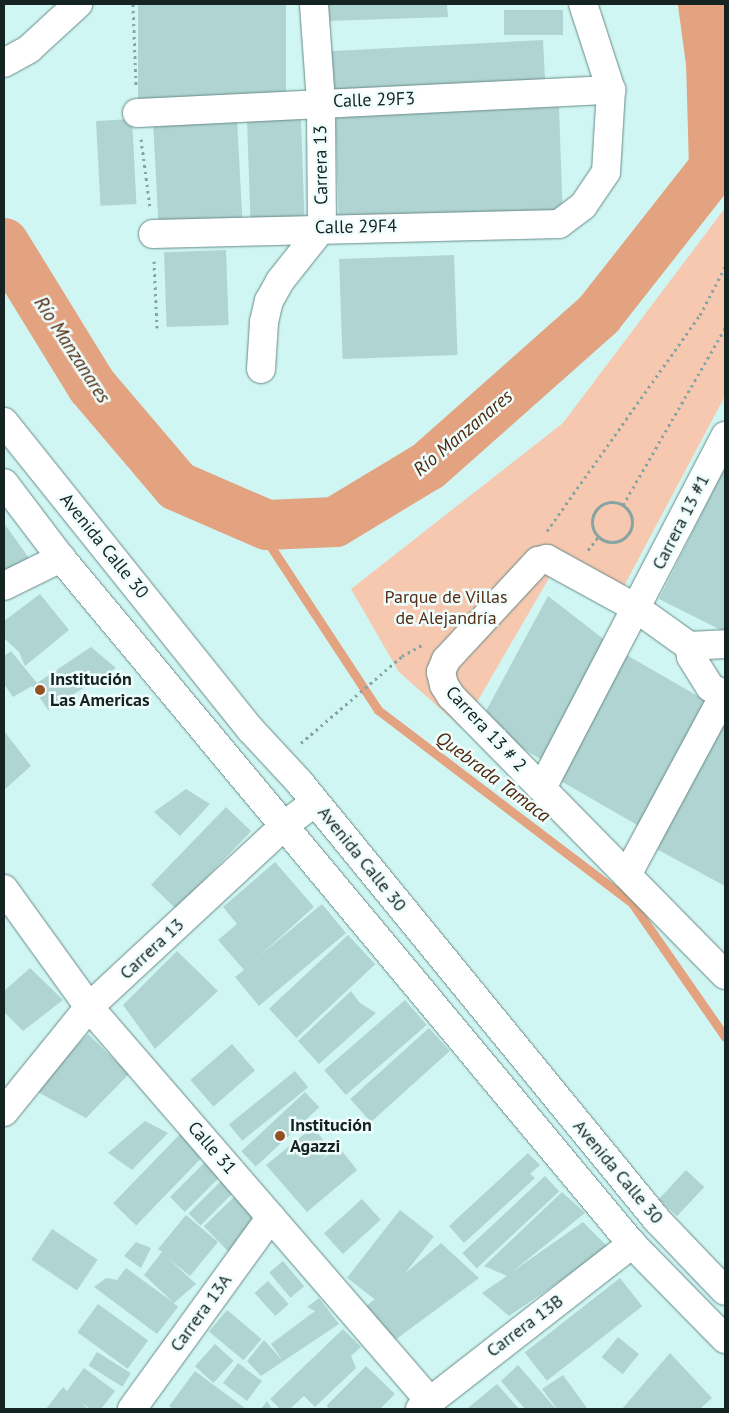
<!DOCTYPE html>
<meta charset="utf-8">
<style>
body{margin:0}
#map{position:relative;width:729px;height:1413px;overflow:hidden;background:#d0f6f3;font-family:"PT Sans",sans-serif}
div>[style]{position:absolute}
.green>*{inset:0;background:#f6c8af}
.stream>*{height:9px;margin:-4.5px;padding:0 4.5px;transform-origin:4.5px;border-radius:4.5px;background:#e3a380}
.river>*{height:50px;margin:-25px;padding:0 25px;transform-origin:25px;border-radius:25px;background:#e3a380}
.building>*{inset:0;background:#b0d4d2;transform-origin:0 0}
.path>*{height:3px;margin-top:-1.5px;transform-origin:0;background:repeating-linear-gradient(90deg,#87a4a2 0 2.5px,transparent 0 6.5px)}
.path>.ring{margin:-1.5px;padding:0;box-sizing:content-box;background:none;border:3px solid #87a4a2;border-radius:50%}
.roads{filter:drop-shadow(0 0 1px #678a88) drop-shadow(0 0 1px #678a88)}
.minor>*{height:28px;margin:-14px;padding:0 14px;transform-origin:14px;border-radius:14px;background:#fff}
.major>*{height:28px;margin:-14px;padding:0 14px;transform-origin:14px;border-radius:14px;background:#fff}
.dots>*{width:14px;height:14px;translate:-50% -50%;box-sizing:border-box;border:2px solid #effefd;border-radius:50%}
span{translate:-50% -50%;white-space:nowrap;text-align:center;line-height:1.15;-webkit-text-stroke:5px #effefd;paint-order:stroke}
.street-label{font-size:18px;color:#152323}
.park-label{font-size:18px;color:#572d14}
.poi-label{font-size:18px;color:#152323;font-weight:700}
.left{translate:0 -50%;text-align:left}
.water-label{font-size:19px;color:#51270d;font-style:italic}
.frame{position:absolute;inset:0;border:5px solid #152323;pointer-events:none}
</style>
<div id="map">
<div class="green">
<div style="clip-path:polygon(725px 208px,725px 396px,623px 588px,560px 559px,462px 728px,399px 672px,351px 589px,563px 423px)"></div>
</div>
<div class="stream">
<div style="left:267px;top:525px;width:22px;rotate:80deg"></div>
<div style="left:271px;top:547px;width:195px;rotate:56.7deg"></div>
<div style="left:378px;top:710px;width:319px;rotate:37.2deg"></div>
<div style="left:632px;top:903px;width:163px;rotate:55.2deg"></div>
</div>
<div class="river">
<div style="left:4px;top:243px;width:168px;rotate:58.4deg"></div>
<div style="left:92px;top:386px;width:131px;rotate:49.6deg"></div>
<div style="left:177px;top:486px;width:98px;rotate:23.4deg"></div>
<div style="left:267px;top:525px;width:68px;rotate:-2.5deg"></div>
<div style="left:335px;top:522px;width:109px;rotate:-31.1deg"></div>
<div style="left:428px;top:466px;width:229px;rotate:-41.6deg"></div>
<div style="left:599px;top:314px;width:186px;rotate:-51.8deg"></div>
<div style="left:714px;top:168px;width:105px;rotate:-91.6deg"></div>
<div style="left:711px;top:63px;width:60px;rotate:-97.7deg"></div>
</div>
<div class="building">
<div style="left:138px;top:4px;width:148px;height:96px"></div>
<div style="clip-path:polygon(328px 4px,447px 4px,448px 17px,328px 21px)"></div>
<div style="left:504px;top:10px;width:59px;height:25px"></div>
<div style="left:543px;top:40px;width:39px;height:215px;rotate:87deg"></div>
<div style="left:559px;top:107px;width:104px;height:224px;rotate:88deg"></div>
<div style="left:237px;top:118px;width:105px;height:84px;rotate:87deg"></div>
<div style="left:132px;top:119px;width:85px;height:36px;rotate:87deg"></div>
<div style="left:301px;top:119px;width:103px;height:54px;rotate:88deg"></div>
<div style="left:226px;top:250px;width:75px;height:62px;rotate:88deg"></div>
<div style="left:454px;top:255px;width:100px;height:115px;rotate:88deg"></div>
<div style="clip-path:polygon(725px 467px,725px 632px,659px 599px)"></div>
<div style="clip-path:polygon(4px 523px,31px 561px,4px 575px)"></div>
<div style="clip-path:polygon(40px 594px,69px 630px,25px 666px,19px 652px,4px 638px,4px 621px)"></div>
<div style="clip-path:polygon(548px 596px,610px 644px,550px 765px,480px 722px)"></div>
<div style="clip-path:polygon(91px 647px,116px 668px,48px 710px,32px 686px,13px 697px,4px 684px,4px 656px,11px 651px,37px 683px)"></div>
<div style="left:625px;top:654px;width:103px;height:142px;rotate:30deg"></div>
<div style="clip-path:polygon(725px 711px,725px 886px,651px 846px)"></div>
<div style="clip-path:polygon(4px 731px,31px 766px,4px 790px)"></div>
<div style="clip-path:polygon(186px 789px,210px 804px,180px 836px,154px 812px)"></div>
<div style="left:226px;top:807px;width:35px;height:108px;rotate:44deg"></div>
<div style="clip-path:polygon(275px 862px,314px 907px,258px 957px,322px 904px,346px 933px,259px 1006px,235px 977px,244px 970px,218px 940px,237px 924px,223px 907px)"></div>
<div style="left:348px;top:935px;width:40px;height:108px;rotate:47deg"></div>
<div style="clip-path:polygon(177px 951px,218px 991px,155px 1049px,123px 1005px)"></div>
<div style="clip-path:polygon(30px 968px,63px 1000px,23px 1031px,4px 1012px,4px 991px)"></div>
<div style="clip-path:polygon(351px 991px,360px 1003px,376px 1013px,319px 1064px,298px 1041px)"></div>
<div style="left:405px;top:1000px;width:33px;height:107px;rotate:49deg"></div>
<div style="left:429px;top:1028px;width:31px;height:106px;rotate:48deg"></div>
<div style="clip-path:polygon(88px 1034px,129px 1074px,86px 1118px,34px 1090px)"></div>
<div style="left:232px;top:1044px;width:35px;height:55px;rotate:49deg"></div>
<div style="left:295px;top:1071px;width:21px;height:85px;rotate:51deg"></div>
<div style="left:305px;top:1092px;width:21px;height:87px;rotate:47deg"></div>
<div style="clip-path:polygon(145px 1121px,168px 1133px,132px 1170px,108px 1153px)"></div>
<div style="clip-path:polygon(313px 1127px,331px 1150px,320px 1161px,338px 1146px,357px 1170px,307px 1212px,266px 1165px)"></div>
<div style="left:182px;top:1132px;width:32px;height:99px;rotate:44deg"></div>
<div style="clip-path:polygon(528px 1153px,540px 1165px,530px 1174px,535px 1178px,464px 1243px,449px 1226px)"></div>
<div style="left:206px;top:1161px;width:21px;height:51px;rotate:45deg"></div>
<div style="left:686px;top:1170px;width:25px;height:40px;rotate:43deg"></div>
<div style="left:545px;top:1176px;width:21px;height:113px;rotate:47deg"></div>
<div style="left:221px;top:1181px;width:17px;height:46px;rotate:45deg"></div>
<div style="clip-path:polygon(562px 1192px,585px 1213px,512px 1272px,583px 1222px,609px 1248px,509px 1316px,482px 1293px,507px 1276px,484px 1266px)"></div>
<div style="left:234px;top:1197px;width:39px;height:42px;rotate:46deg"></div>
<div style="left:362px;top:1199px;width:28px;height:51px;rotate:48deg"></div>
<div style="left:400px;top:1210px;width:43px;height:86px;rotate:38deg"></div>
<div style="clip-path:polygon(186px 1215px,218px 1242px,190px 1276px,168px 1258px,196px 1284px,174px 1303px,178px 1307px,157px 1334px,94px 1287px,106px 1278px,117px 1280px,126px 1268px,174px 1303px,144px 1275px,162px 1252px,158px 1249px)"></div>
<div style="left:52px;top:1229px;width:55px;height:37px;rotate:34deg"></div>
<div style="clip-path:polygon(136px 1242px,151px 1248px,141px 1268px,124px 1256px)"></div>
<div style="clip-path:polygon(441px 1243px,479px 1278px,395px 1340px,363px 1309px)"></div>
<div style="left:283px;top:1261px;width:33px;height:18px;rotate:50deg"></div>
<div style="left:620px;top:1278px;width:36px;height:121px;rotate:52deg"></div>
<div style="left:268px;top:1281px;width:31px;height:18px;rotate:48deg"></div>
<div style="clip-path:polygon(319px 1298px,339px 1324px,261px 1376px,247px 1361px,264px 1340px,283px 1361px,271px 1344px,315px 1311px,307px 1307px)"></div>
<div style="left:98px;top:1304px;width:62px;height:35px;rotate:36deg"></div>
<div style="left:227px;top:1310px;width:45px;height:28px;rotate:40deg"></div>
<div style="clip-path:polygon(343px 1329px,361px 1347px,351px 1356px,356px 1368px,315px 1407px,304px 1396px,290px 1409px,280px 1409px,270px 1399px)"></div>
<div style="left:618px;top:1337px;width:27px;height:26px;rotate:39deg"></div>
<div style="left:215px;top:1344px;width:25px;height:30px;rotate:42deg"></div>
<div style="left:97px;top:1352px;width:40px;height:16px;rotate:32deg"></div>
<div style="clip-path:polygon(670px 1353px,712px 1398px,700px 1409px,622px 1409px)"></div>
<div style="left:238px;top:1363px;width:30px;height:25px;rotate:37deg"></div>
<div style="clip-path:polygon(518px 1365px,556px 1409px,525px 1409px,501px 1381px)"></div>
<div style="clip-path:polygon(366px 1366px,395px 1394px,380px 1409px,328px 1409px,327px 1405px)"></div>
<div style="clip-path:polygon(84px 1368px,115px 1391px,101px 1409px,90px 1409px,81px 1402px,88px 1409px,46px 1409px,63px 1387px,67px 1391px)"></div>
<div style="clip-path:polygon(195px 1371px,246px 1409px,173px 1409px,169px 1406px)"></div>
<div style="clip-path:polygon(563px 1375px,587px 1408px,584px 1409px,557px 1409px,542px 1389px)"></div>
<div style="clip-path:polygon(497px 1384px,519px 1409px,469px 1409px,468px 1408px)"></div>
<div style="clip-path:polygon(267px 1401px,272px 1409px,261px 1409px)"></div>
</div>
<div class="path">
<div style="left:133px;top:4px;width:82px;rotate:87.9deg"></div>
<div style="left:141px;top:139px;width:69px;rotate:82.5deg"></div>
<div style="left:154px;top:261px;width:67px;rotate:87.4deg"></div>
<div class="ring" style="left:592px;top:502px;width:37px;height:37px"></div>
<div style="left:623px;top:505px;width:204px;rotate:-60deg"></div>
<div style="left:547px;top:531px;width:265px;rotate:-54.7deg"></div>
<div style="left:700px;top:315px;width:54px;rotate:-62.5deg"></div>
<div style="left:588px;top:550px;width:16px;rotate:-52deg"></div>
<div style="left:301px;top:743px;width:133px;rotate:-40.7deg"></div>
<div style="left:402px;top:656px;width:23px;rotate:-29deg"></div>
</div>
<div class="roads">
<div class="minor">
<div style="left:4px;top:63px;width:29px;rotate:-29deg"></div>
<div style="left:29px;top:49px;width:67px;rotate:-42.6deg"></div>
<div style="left:137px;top:113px;width:475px;rotate:-2.8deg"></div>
<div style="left:153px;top:234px;width:406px;rotate:-1.4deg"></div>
<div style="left:559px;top:224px;width:30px;rotate:-37deg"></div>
<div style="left:583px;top:206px;width:41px;rotate:-55.9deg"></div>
<div style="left:606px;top:172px;width:82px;rotate:-86.5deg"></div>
<div style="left:611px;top:90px;width:90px;rotate:-108deg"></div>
<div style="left:261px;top:369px;width:47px;rotate:-86.3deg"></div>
<div style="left:264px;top:322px;width:22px;rotate:-77deg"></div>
<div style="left:269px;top:301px;width:23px;rotate:-61deg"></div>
<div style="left:280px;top:281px;width:68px;rotate:-51.6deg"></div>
<div style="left:322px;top:228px;width:126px;rotate:-90.5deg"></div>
<div style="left:321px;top:102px;width:98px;rotate:-94.1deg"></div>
<div style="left:4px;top:586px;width:64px;rotate:-26.2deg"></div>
<div style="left:689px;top:646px;width:36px;rotate:-3deg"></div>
<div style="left:725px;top:695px;width:17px;rotate:-152deg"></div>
<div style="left:710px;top:687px;width:36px;rotate:-122deg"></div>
<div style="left:691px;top:656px;width:10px;rotate:-101deg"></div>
<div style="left:689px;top:646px;width:65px;rotate:-144.4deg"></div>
<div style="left:636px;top:608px;width:102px;rotate:-151.2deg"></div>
<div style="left:547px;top:559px;width:9px;rotate:167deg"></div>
<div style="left:538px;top:561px;width:135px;rotate:132.9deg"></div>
<div style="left:446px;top:660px;width:13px;rotate:113deg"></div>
<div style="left:441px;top:672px;width:13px;rotate:77deg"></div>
<div style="left:444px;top:685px;width:13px;rotate:58deg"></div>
<div style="left:451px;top:696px;width:391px;rotate:45.5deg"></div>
<div style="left:542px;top:788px;width:397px;rotate:-62.5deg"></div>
<div style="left:627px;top:875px;width:204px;rotate:-61.7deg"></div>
<div style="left:4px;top:889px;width:145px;rotate:54.2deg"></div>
<div style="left:89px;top:1007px;width:520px;rotate:49.14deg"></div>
<div style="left:4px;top:1112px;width:135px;rotate:-51deg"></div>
<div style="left:89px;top:1007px;width:269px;rotate:-42.9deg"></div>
<div style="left:286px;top:824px;width:36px;rotate:-37deg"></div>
<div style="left:132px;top:1409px;width:237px;rotate:-54.1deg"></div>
<div style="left:420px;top:1409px;width:269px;rotate:-37.9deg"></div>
</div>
<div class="major">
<div style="left:4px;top:422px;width:395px;rotate:51.3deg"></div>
<div style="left:251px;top:730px;width:72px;rotate:47.2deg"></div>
<div style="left:300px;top:783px;width:564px;rotate:50.75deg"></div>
<div style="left:657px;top:1220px;width:98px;rotate:46.2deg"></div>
<div style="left:4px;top:483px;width:94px;rotate:52.8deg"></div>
<div style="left:61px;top:558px;width:893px;rotate:50.23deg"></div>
<div style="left:632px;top:1244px;width:133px;rotate:45.6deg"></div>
</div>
</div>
<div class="dots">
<div style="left:40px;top:690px;background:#954f25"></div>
<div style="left:280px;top:1136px;background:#954f25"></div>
</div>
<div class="street-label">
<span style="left:374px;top:100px;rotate:-2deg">Calle 29F3</span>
<span style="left:321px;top:165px;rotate:-91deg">Carrera 13</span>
<span style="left:356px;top:227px;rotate:-1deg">Calle 29F4</span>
<span style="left:681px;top:522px;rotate:-63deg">Carrera 13 #1</span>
<span style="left:104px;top:546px;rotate:51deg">Avenida Calle 30</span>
<span style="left:486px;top:729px;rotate:47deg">Carrera 13 # 2</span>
<span style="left:362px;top:859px;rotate:51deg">Avenida Calle 30</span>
<span style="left:152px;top:949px;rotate:-43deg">Carrera 13</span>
<span style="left:212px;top:1148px;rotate:49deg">Calle 31</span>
<span style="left:618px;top:1172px;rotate:50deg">Avenida Calle 30</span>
<span style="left:201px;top:1313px;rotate:-54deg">Carrera 13A</span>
<span style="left:525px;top:1326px;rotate:-37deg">Carrera 13B</span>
</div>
<div class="park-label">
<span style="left:446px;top:608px">Parque de Villas<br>de Alejandría</span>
</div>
<div class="poi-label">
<span class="left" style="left:50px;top:690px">Institución<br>Las Americas</span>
<span class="left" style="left:290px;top:1136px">Institución<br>Agazzi</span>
</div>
<div class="water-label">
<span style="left:72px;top:350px;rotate:57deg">Río Manzanares</span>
<span style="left:463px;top:433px;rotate:-40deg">Río Manzanares</span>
<span style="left:493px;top:777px;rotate:37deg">Quebrada Tamaca</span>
</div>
<div class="frame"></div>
</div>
